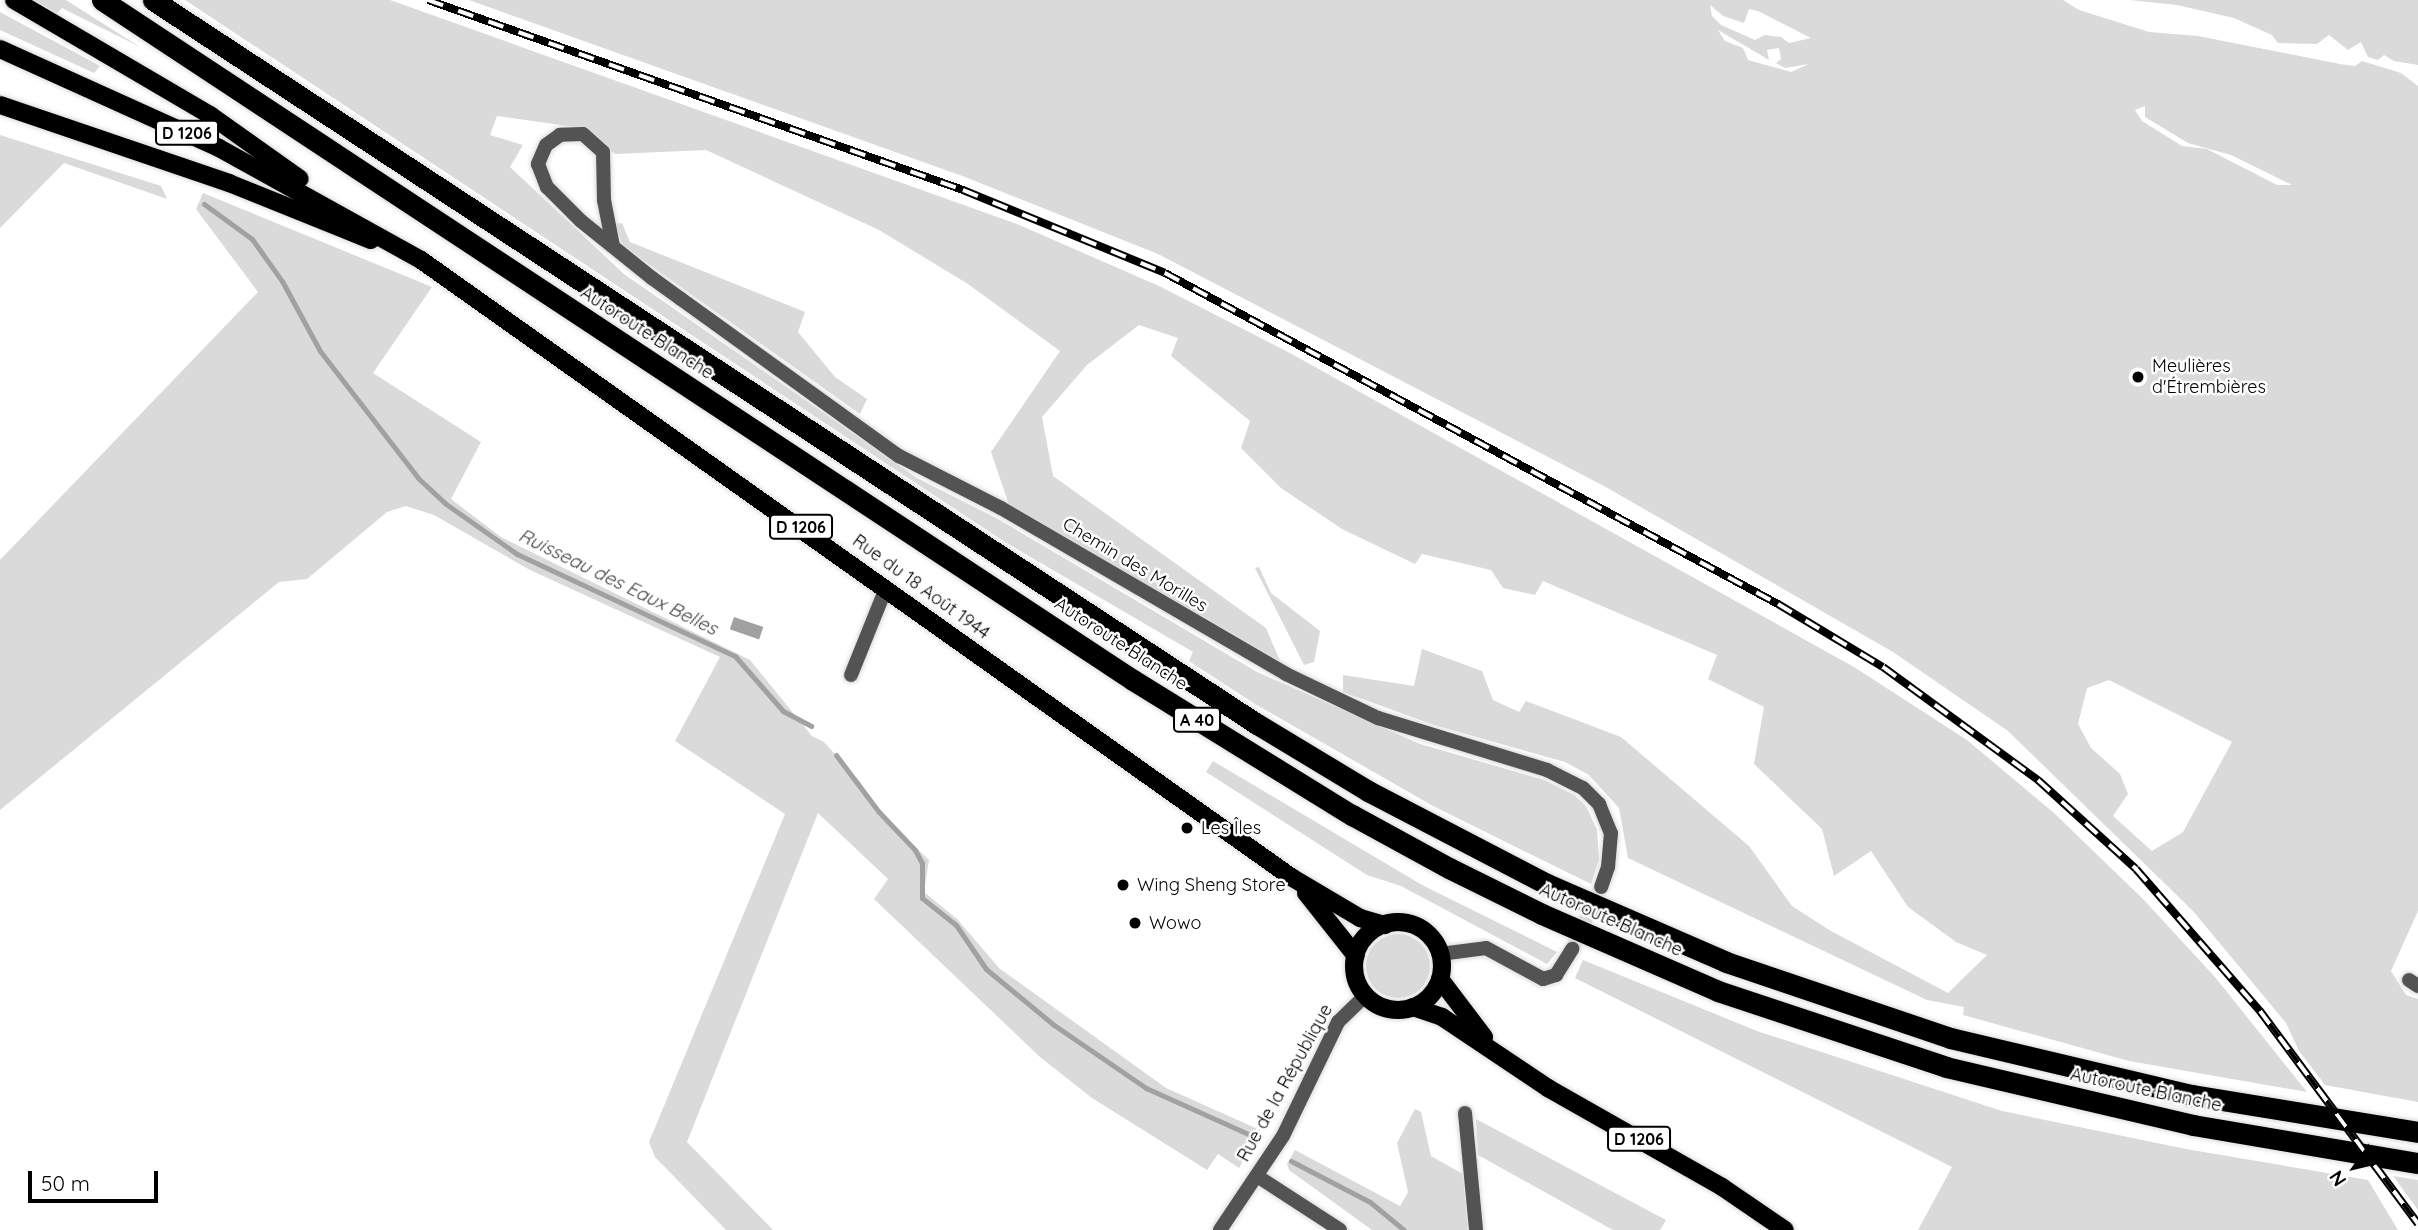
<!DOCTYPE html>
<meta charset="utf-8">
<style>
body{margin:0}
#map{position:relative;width:2418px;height:1230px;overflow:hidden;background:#fff;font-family:Quicksand,sans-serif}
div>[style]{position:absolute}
.green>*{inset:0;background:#dadada}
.round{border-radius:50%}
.water>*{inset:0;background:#a1a1a1;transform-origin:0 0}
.stream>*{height:5px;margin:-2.5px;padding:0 2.5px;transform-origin:2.5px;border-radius:2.5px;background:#a1a1a1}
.street-tunnel>*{height:14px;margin-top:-7px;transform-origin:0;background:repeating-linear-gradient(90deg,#d9d9d9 0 14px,transparent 0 21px)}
.roads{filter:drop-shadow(0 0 2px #dbdbdb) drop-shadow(0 0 2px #dbdbdb)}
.street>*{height:14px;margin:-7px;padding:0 7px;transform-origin:7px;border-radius:7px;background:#535353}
.primary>*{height:18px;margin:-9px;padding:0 9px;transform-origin:9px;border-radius:9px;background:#000}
.primary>.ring{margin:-9px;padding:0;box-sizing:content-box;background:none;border:18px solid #000;border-radius:50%}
.highway>*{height:21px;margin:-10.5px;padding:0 10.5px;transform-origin:10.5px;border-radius:10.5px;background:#000}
.rail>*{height:8px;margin-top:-4px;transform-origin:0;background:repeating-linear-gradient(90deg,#fff 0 16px,#000 0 32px);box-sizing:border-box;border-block:2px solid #000}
.dots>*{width:19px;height:19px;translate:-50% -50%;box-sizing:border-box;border:4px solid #fff;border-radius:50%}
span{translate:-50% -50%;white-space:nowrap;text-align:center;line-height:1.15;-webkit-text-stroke:5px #fff;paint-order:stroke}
.shield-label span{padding:2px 5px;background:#fff;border:2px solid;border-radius:5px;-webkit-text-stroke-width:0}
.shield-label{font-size:16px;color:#000;font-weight:700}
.street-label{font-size:18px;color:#000}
.poi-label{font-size:18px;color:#000}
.left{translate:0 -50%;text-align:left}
.water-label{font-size:19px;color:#424242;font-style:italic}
.north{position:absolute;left:2320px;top:1132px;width:70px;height:70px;-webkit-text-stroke:5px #fff;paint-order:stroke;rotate:236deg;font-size:19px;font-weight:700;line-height:28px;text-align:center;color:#000}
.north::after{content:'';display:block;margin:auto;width:24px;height:32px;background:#000;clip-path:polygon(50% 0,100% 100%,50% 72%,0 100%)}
.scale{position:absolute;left:28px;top:1171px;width:130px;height:32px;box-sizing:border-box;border:4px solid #000;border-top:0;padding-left:9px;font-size:21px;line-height:24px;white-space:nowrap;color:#000;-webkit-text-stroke:5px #fff;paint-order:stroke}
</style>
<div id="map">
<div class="green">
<div style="clip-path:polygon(33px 0,66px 0,140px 47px,62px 8px,57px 13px)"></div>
<div style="clip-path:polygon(185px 0,390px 0,1017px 224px,1159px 286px,1290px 353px,1854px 667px,1967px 740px,2054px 813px,2143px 899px,2215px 977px,2307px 1092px,2129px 1061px,1963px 1015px,1964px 1007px,1927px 1000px,1628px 858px,1619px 808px,1589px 775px,1565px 762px,1434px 725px,1343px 692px,1343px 675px,1414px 686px,1422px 649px,1482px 671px,1493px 700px,1519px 712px,1526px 701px,1621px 737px,1749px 846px,1792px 906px,1831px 931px,1948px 993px,1987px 955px,1956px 942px,1908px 907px,1871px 851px,1834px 876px,1822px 829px,1754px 764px,1764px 707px,1708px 679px,1717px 655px,1543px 581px,1535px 595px,1503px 588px,1491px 570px,1422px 554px,1415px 564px,1342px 529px,1281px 488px,1241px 448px,1250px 421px,1171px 356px,1178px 338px,1139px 325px,1087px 365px,1042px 417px,1053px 476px,1266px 628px,1280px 661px,1009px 505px,991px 452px,1060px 351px,968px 284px,879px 230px,706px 150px,615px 154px,582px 128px,497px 116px,490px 135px,523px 145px,510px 167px,624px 274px,917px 478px,998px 519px,1257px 672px,1420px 744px,1544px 780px,1574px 795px,1586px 806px,1597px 830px,1599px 860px,1591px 884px,1433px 806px,1255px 704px,1189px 661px,1193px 652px,1005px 542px)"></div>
<div style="clip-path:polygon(evenodd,469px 0,2063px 0,2079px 10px,2149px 32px,2198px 36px,2340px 64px,2355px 66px,2362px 61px,2401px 73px,2418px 86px,2418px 911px,2391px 971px,2406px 995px,2418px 999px,2418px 1102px,2325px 1085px,2299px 1051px,2286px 1023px,2193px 911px,2008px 731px,1893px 652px,1604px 486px,1158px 254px,965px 177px,469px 0,1710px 5px,1723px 16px,1744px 23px,1749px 9px,1758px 11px,1811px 38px,1789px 43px,1781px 37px,1765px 35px,1755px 40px,1721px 25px,1712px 16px,1710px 5px,469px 0,1718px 30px,1769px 60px,1767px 50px,1779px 48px,1781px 59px,1776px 63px,1785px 68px,1809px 64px,1791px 72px,1748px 60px,1743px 48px,1725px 41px,1718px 30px,469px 0,2145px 106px,2145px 117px,2188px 143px,2231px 155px,2292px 185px,2277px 185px,2207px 149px,2182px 146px,2142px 121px,2135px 110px,2145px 106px,469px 0,2109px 680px,2232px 742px,2183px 832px,2152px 851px,2113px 816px,2128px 794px,2120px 774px,2091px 748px,2078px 724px,2087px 688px,2109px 680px)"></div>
<div style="clip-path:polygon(2130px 0,2418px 0,2418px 65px,2394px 61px,2384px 55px,2378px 60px,2368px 57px,2361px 42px,2348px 50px,2329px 35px,2317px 44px,2278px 43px,2272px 35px,2234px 18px,2177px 5px)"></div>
<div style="clip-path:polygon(0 12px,100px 66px,94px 73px,0 30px)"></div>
<div style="clip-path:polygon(0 135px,161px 186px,167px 199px,64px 163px,0 228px)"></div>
<div style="clip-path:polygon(203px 193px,432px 287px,373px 373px,481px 442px,451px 499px,501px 537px,750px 660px,812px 736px,824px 742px,860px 782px,878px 811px,929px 860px,924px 892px,957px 919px,999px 968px,1166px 1088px,1260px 1130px,1239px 1168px,1218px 1154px,1207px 1170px,1092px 1098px,1040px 1057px,874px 899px,888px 879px,818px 813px,687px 1142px,773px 1230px,726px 1230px,655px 1157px,649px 1142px,785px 814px,675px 741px,720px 657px,530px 570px,434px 515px,406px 506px,387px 512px,307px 579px,279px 582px,0 810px,0 560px,258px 292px,196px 209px)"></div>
<div style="clip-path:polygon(622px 223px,630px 242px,805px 312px,798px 332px,835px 377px,867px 399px,860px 414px,623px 246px,614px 224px)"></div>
<div style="clip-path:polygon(1259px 567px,1271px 593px,1320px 631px,1314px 662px,1304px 665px,1255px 568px)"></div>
<div style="clip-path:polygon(1213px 761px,1422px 885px,1557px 952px,1547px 964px,1401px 886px,1367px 875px,1206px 772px)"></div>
<div class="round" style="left:1366px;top:934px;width:64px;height:64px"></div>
<div style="clip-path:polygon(1583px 960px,1757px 1031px,2002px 1111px,2186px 1149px,2368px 1180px,2398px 1230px,1918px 1230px,1952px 1167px,1575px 978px)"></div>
<div style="clip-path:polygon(1415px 1109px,1421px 1112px,1431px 1156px,1463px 1174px,1468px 1230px,1372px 1230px,1289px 1170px,1287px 1164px,1295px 1150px,1400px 1206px,1408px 1192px,1397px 1143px)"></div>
<div style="clip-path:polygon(1476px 1119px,1666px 1220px,1660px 1230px,1613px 1230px,1478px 1155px)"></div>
<div style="clip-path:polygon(2393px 1176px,2418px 1180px,2418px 1210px)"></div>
</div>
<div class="water">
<div style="left:734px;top:617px;width:31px;height:13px;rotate:19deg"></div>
</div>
<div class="stream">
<div style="left:204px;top:204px;width:59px;rotate:36.1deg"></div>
<div style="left:252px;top:239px;width:52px;rotate:54.5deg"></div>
<div style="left:282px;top:281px;width:80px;rotate:61.5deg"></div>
<div style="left:320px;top:351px;width:160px;rotate:52.3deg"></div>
<div style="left:418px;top:478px;width:38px;rotate:43deg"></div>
<div style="left:446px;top:504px;width:87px;rotate:35.2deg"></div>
<div style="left:517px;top:554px;width:241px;rotate:25.1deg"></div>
<div style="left:735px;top:656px;width:73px;rotate:48.9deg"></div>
<div style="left:783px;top:711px;width:32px;rotate:28deg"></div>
<div style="left:836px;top:755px;width:71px;rotate:53deg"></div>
<div style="left:879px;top:812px;width:52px;rotate:46.5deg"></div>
<div style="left:915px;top:850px;width:15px;rotate:62deg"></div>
<div style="left:922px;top:863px;width:35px;rotate:90deg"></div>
<div style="left:922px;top:898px;width:43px;rotate:38.5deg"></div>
<div style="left:956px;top:925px;width:53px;rotate:55.7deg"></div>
<div style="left:986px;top:969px;width:88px;rotate:39.5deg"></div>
<div style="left:1054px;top:1025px;width:112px;rotate:34.4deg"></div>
<div style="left:1146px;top:1088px;width:120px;rotate:24.2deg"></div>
<div style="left:1291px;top:1161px;width:89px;rotate:27.4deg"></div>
<div style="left:1370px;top:1202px;width:44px;rotate:39.5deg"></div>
</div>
<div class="street-tunnel">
<div style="left:1572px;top:949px;width:68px;rotate:-64.9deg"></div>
</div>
<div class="roads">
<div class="street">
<div style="left:613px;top:246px;width:47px;rotate:-101.1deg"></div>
<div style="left:604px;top:200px;width:48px;rotate:-91.2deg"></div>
<div style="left:603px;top:152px;width:27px;rotate:-138deg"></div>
<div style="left:583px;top:134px;width:23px;rotate:178deg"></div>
<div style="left:560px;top:135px;width:17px;rotate:144deg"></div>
<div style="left:546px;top:145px;width:21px;rotate:113deg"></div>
<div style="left:538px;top:164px;width:25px;rotate:69deg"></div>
<div style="left:547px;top:187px;width:48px;rotate:45deg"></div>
<div style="left:581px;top:221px;width:91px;rotate:38.8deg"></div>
<div style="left:652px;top:278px;width:36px;rotate:36deg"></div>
<div style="left:681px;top:299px;width:269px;rotate:35.8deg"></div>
<div style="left:899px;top:456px;width:114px;rotate:27deg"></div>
<div style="left:1001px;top:508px;width:330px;rotate:30.2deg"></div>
<div style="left:1286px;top:674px;width:102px;rotate:25.6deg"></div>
<div style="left:1378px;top:718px;width:177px;rotate:17.1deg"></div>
<div style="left:1547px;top:770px;width:40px;rotate:26.6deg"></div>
<div style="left:1583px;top:788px;width:23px;rotate:45deg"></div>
<div style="left:1599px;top:804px;width:31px;rotate:68deg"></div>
<div style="left:1611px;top:833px;width:34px;rotate:95deg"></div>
<div style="left:1608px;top:867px;width:21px;rotate:109deg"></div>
<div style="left:851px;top:675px;width:94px;rotate:-68.1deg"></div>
<div style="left:1440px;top:954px;width:46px;rotate:-7.4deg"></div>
<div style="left:1486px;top:948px;width:65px;rotate:28.5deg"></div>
<div style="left:1543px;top:979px;width:14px;rotate:-17deg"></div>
<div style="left:1556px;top:975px;width:31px;rotate:-58deg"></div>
<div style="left:2409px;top:980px;width:11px;rotate:34deg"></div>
<div style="left:1465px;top:1113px;width:118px;rotate:84.6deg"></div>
<div style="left:1257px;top:1176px;width:99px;rotate:33deg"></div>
<div style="left:1220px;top:1230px;width:113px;rotate:-56.2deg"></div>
<div style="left:1283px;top:1136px;width:127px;rotate:-64.2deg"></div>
<div style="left:1338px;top:1022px;width:39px;rotate:-44deg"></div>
</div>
<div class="primary">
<div style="left:14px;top:0;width:227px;rotate:30.4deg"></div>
<div style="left:210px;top:115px;width:110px;rotate:35.4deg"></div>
<div style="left:0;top:49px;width:240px;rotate:24.3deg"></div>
<div style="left:219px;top:148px;width:231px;rotate:29deg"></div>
<div style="left:421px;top:260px;width:1067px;rotate:35.34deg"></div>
<div style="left:1291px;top:877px;width:80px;rotate:30.7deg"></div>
<div style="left:1360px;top:918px;width:26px;rotate:16deg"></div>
<div style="left:0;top:105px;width:242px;rotate:18.8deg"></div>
<div style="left:229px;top:183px;width:153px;rotate:21.9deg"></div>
<div style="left:1306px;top:893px;width:80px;rotate:51.6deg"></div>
<div class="ring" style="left:1354px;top:922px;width:70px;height:70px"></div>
<div style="left:1440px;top:979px;width:73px;rotate:52.8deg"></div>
<div style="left:1413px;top:1007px;width:31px;rotate:19deg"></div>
<div style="left:1442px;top:1017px;width:128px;rotate:33.8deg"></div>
<div style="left:1548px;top:1088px;width:200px;rotate:29.6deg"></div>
<div style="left:1722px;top:1187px;width:76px;rotate:34.3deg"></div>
</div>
<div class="highway">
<div style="left:102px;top:0;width:1235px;rotate:33.41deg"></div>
<div style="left:1133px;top:680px;width:257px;rotate:31.7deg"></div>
<div style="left:1352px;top:815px;width:111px;rotate:28.7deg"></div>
<div style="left:1449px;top:868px;width:104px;rotate:26.3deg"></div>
<div style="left:1542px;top:914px;width:192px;rotate:23.6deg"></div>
<div style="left:1718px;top:991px;width:240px;rotate:18.4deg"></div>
<div style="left:1946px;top:1067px;width:254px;rotate:13.2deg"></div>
<div style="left:2193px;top:1125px;width:228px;rotate:9.6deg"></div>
<div style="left:153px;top:0;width:1320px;rotate:33.26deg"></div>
<div style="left:1257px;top:724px;width:130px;rotate:31.1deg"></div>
<div style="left:1368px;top:791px;width:202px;rotate:27.5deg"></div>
<div style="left:1547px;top:884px;width:195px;rotate:23.5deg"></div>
<div style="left:1726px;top:962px;width:237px;rotate:18.7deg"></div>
<div style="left:1950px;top:1038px;width:249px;rotate:13.3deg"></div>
<div style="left:2192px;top:1095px;width:229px;rotate:9.3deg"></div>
</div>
</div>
<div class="rail">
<div style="left:428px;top:0;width:568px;rotate:19.55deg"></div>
<div style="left:963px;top:190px;width:218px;rotate:22.3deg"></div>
<div style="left:1165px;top:273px;width:697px;rotate:28.37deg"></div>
<div style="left:1778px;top:604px;width:122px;rotate:31deg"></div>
<div style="left:1883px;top:667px;width:192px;rotate:36.1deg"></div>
<div style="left:2038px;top:780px;width:132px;rotate:42.2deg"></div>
<div style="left:2136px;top:869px;width:189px;rotate:48.9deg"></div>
<div style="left:2260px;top:1011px;width:265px;rotate:53.4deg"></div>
</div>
<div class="dots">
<div style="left:2138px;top:377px;background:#000"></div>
<div style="left:1187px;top:828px;background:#000"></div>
<div style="left:1123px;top:885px;background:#000"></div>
<div style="left:1135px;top:923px;background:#000"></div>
</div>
<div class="shield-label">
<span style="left:187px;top:133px">D 1206</span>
<span style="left:801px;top:527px">D 1206</span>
<span style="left:1197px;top:720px">A 40</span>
<span style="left:1639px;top:1139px">D 1206</span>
</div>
<div class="street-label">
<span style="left:647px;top:333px;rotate:33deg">Autoroute Blanche</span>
<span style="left:1135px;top:565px;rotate:31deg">Chemin des Morilles</span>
<span style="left:921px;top:587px;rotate:36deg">Rue du 18 Août 1944</span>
<span style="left:1121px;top:644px;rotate:33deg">Autoroute Blanche</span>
<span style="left:1611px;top:920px;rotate:24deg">Autoroute Blanche</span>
<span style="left:1285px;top:1083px;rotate:-61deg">Rue de la République</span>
<span style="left:2146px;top:1090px;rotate:12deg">Autoroute Blanche</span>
</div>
<div class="poi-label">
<span class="left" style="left:2152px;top:377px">Meulières<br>d'Étrembières</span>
<span class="left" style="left:1201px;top:828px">Les Îles</span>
<span class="left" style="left:1137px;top:885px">Wing Sheng Store</span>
<span class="left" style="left:1149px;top:923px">Wowo</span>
</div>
<div class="water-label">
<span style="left:618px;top:582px;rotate:26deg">Ruisseau des Eaux Belles</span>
</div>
<div class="north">N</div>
<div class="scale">50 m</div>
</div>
